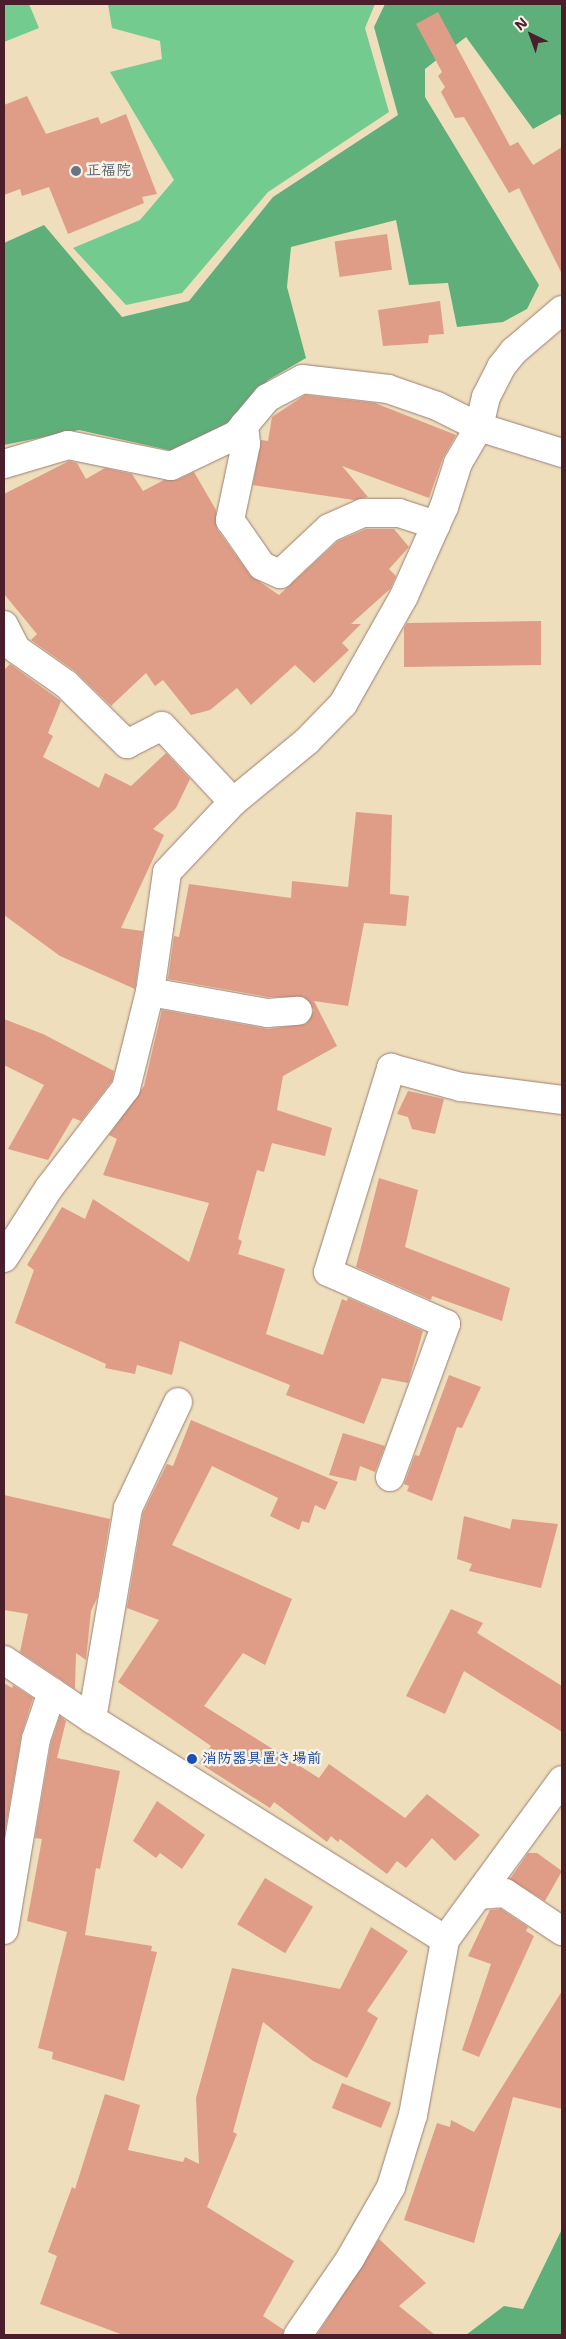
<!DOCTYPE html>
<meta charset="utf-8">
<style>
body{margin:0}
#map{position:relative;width:566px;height:2339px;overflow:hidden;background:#eedebc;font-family:"Shantell Sans","Klee One",sans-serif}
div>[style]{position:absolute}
.green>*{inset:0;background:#74cb90}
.forest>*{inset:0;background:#5faf7a}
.building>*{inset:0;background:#df9d87;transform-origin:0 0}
.roads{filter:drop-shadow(0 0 1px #9c7e74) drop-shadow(0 0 1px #9c7e74)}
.minor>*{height:28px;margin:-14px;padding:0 14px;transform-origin:14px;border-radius:14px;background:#fff}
.dots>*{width:14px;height:14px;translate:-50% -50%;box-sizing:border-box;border:2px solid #f7f3e8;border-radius:50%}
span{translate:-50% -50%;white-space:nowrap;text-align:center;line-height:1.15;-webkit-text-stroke:5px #f7f3e8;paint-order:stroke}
.worship-label{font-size:15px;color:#5b616d;font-weight:700}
.left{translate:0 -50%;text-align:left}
.transit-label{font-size:15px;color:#164399;font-weight:700}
.frame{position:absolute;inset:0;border:5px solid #4a1f2b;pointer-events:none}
.north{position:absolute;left:506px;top:10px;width:50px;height:50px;-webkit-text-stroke:4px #f7f3e8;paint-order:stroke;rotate:318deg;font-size:14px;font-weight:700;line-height:20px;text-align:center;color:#4a1f2b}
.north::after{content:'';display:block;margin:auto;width:18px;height:22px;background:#4a1f2b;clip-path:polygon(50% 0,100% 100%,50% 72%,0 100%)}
</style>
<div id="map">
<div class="green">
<div style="clip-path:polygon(4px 4px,29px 4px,39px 28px,4px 42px)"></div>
<div style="clip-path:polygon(108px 4px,375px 4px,365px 28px,389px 112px,268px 192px,182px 293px,126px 305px,73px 248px,140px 220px,174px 180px,110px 72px,162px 59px,160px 41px,112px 28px)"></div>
</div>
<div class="forest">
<div style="clip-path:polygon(385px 4px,562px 4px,562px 117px,560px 114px,533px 129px,466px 37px,425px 69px,425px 97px,539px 285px,527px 309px,503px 322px,457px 327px,448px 283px,409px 285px,396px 220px,291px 247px,287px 287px,306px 358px,268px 380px,237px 418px,173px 451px,79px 430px,4px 445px,4px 243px,44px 225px,122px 317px,189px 301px,273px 197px,398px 115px,374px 27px)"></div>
<div style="clip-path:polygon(562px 2229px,562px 2335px,466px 2335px,504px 2306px,523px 2309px)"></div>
</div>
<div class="building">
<div style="clip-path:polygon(438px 12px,510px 146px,518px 142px,533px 165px,562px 147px,562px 274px,519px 188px,509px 193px,464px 117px,455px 118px,441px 92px,445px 87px,438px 76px,442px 72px,416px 24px)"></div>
<div style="clip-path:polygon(27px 96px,46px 134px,98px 117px,101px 124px,126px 114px,157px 194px,142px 197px,144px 203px,68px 234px,49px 187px,22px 196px,20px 189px,4px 195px,4px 105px)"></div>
<div style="left:387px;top:234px;width:36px;height:53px;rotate:82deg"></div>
<div style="clip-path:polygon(440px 301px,444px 334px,429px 335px,428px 343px,383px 346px,378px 310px)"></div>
<div style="clip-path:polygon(305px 395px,375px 403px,456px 435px,443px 458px,429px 498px,342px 466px,368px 497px,354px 500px,253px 485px,261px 440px,268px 441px,272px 417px)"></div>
<div style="clip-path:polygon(69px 461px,77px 463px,86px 479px,105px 468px,132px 474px,143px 491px,164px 480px,177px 480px,194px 472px,216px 510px,217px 529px,250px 575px,279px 595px,338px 541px,366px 529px,394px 529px,409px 547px,389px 569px,396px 576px,390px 589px,351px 624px,361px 624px,342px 643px,349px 650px,314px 683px,295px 665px,251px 705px,237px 688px,210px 710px,191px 715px,163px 680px,155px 686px,146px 673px,111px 706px,75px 671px,31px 640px,37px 634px,4px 594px,4px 494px)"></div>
<div style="clip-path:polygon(541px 621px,541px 665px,404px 667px,404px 628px,407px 623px)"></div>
<div style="clip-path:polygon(10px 664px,61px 701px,48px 733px,53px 736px,43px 757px,99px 788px,105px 773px,131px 786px,166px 753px,190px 779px,176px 808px,153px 829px,164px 835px,121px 928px,143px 931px,135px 989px,60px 956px,4px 915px,4px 670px)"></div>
<div style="clip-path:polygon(356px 812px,392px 815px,390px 894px,409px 896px,406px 926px,364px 923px,348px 1006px,314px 1001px,337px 1046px,283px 1076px,277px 1110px,332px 1128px,325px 1156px,272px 1143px,264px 1172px,257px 1170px,238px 1239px,242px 1241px,238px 1254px,285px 1269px,266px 1334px,323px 1355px,342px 1299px,347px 1301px,348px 1298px,423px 1331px,408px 1383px,382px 1378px,364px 1424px,286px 1395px,290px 1385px,180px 1341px,172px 1375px,137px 1365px,135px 1374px,105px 1368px,106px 1364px,15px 1323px,34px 1270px,27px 1265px,62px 1207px,85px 1219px,93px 1199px,189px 1262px,209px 1203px,103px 1175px,117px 1139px,109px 1135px,144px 1086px,162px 1010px,268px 1029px,306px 1024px,314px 1010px,304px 997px,268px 997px,168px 979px,174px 936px,179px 937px,189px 884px,291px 898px,292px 881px,348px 887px)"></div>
<div style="clip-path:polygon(4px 1019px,43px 1034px,114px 1071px,112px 1081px,81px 1121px,73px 1118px,48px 1160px,8px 1149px,44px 1085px,4px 1065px)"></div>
<div style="clip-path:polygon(408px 1091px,444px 1099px,435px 1134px,412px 1129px,408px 1117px,397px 1114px)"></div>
<div style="clip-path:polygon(379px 1178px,418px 1190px,405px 1247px,510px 1288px,502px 1321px,432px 1296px,431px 1300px,356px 1267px)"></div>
<div style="clip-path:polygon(449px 1375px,481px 1387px,462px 1428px,457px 1427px,432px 1501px,407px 1491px,409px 1486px,404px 1484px,415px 1455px,419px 1456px)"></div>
<div style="clip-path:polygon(191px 1420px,338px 1482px,325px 1510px,315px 1505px,309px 1523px,302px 1521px,299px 1530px,270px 1516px,278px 1498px,212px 1466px,172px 1545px,292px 1599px,265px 1665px,243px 1653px,204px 1706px,319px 1778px,329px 1764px,405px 1818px,427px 1794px,480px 1835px,455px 1861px,432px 1838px,406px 1868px,397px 1861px,387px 1874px,340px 1839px,338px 1842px,331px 1836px,327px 1842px,274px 1802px,270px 1808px,199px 1763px,211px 1746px,118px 1682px,159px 1620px,127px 1608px,143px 1513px,167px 1464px,173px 1466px)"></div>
<div style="clip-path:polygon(343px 1433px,385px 1446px,375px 1472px,360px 1466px,356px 1481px,329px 1475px)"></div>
<div style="clip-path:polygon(4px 1495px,110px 1519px,97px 1598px,91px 1611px,86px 1660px,76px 1653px,75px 1689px,20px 1652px,28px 1614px,4px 1610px)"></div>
<div style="clip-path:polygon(464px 1516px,510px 1529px,512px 1519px,558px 1524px,541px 1588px,469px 1571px,472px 1564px,457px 1559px)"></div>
<div style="clip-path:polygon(451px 1609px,483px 1623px,477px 1633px,562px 1686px,562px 1732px,464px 1671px,445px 1714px,406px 1696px)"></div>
<div style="clip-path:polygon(4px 1683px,12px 1688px,13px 1685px,33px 1698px,21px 1736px,5px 1832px)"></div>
<div style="clip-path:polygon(60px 1716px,66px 1721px,57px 1758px,120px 1771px,100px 1869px,96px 1868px,85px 1935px,152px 1946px,151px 1951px,157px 1952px,124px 2081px,52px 2059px,53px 2052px,38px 2048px,67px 1932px,27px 1921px,42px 1839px,35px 1838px,51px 1743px)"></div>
<div style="clip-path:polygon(157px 1801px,205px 1835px,182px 1869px,160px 1853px,156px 1858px,133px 1841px)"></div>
<div style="clip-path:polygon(528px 1853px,537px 1853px,562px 1871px,545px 1901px,510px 1879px)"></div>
<div style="left:265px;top:1878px;width:56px;height:54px;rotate:31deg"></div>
<div style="clip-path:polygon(501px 1909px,528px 1927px,526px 1931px,534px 1936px,479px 2057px,462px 2050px,491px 1964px,468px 1956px,490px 1910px)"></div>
<div style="clip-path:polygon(371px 1927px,408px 1951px,367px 2011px,378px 2018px,347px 2078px,313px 2061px,263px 2022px,233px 2132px,237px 2134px,207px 2207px,294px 2261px,263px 2316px,284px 2330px,283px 2335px,123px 2335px,40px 2304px,57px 2256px,48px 2252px,72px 2187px,75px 2189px,105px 2094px,140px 2105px,128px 2150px,183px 2162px,185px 2157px,199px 2164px,196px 2098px,232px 1968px,340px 1989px)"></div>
<div style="clip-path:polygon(562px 1991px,562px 2109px,513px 2097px,474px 2243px,404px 2220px,437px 2123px,450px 2127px,451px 2120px,474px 2132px)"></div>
<div style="left:342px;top:2083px;width:53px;height:27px;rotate:22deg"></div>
<div style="clip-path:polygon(379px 2239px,426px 2283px,399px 2306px,435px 2335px,317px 2335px)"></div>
</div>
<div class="roads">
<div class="minor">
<div style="left:244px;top:425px;width:19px;rotate:84deg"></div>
<div style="left:246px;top:444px;width:78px;rotate:101.9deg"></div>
<div style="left:230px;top:520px;width:56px;rotate:55.2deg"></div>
<div style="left:262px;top:566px;width:20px;rotate:24deg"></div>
<div style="left:280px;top:574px;width:67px;rotate:-43.2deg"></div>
<div style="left:329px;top:528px;width:37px;rotate:-24deg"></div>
<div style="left:363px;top:513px;width:36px"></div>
<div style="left:399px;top:513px;width:39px;rotate:18deg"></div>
<div style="left:4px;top:464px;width:67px;rotate:-16.5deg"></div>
<div style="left:68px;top:445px;width:105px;rotate:11.5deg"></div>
<div style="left:171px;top:466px;width:72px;rotate:-25.5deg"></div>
<div style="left:236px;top:435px;width:48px;rotate:-50deg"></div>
<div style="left:267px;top:398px;width:40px;rotate:-28deg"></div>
<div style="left:302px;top:379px;width:87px;rotate:6.6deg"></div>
<div style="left:388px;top:389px;width:52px;rotate:19.1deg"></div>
<div style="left:437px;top:406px;width:47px;rotate:26.6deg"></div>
<div style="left:479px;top:427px;width:31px;rotate:-77deg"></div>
<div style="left:486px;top:397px;width:34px;rotate:-63deg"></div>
<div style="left:501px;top:367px;width:21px;rotate:-51deg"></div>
<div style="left:514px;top:351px;width:63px;rotate:-40.5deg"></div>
<div style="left:4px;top:625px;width:27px;rotate:63deg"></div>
<div style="left:16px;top:649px;width:61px;rotate:35deg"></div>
<div style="left:66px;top:684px;width:86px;rotate:44.5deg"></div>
<div style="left:127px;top:744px;width:39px;rotate:-27deg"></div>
<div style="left:162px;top:726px;width:104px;rotate:46.9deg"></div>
<div style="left:150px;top:992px;width:119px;rotate:10.2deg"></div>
<div style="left:267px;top:1013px;width:31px;rotate:-4deg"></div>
<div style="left:4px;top:1258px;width:83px;rotate:-57.3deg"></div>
<div style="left:49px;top:1188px;width:126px;rotate:-52.4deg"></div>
<div style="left:126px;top:1088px;width:99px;rotate:-76deg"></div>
<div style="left:150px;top:992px;width:121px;rotate:-81.9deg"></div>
<div style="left:167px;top:872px;width:96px;rotate:-46.7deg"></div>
<div style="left:233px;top:802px;width:96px;rotate:-39.5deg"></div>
<div style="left:307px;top:741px;width:52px;rotate:-45.8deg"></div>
<div style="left:343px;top:704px;width:124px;rotate:-60.5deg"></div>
<div style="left:404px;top:596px;width:98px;rotate:-65.8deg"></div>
<div style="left:444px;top:507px;width:46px;rotate:-72.3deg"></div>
<div style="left:458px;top:463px;width:42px;rotate:-59.7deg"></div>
<div style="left:479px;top:427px;width:87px;rotate:17.4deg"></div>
<div style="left:390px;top:1477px;width:163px;rotate:-69.9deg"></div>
<div style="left:446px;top:1324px;width:129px;rotate:-156.2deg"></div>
<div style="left:328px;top:1272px;width:214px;rotate:-72.8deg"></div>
<div style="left:391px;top:1068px;width:73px;rotate:15.2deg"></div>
<div style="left:461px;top:1087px;width:102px;rotate:7.3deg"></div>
<div style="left:4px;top:1660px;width:106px;rotate:33.8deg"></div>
<div style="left:92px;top:1719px;width:416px;rotate:32deg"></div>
<div style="left:92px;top:1719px;width:214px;rotate:-80.3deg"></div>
<div style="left:128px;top:1508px;width:117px;rotate:-64.7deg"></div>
<div style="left:478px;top:1895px;width:27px;rotate:-4deg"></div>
<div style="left:505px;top:1893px;width:69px;rotate:33.7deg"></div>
<div style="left:4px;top:1930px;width:194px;rotate:-80.5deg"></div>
<div style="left:36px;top:1739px;width:50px;rotate:-71.2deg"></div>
<div style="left:298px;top:2335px;width:92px;rotate:-55.6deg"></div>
<div style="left:350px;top:2259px;width:83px;rotate:-60.3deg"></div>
<div style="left:391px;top:2187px;width:75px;rotate:-73deg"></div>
<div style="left:413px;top:2115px;width:178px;rotate:-79.6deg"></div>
<div style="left:445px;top:1940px;width:198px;rotate:-53.8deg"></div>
</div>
</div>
<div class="dots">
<div style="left:76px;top:171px;background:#6b7280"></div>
<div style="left:192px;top:1759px;background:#1a4fb4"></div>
</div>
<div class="worship-label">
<span class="left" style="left:86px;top:171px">正福院</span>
</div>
<div class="transit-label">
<span class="left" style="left:202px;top:1759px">消防器具置き場前</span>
</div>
<div class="frame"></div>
<div class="north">N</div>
</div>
